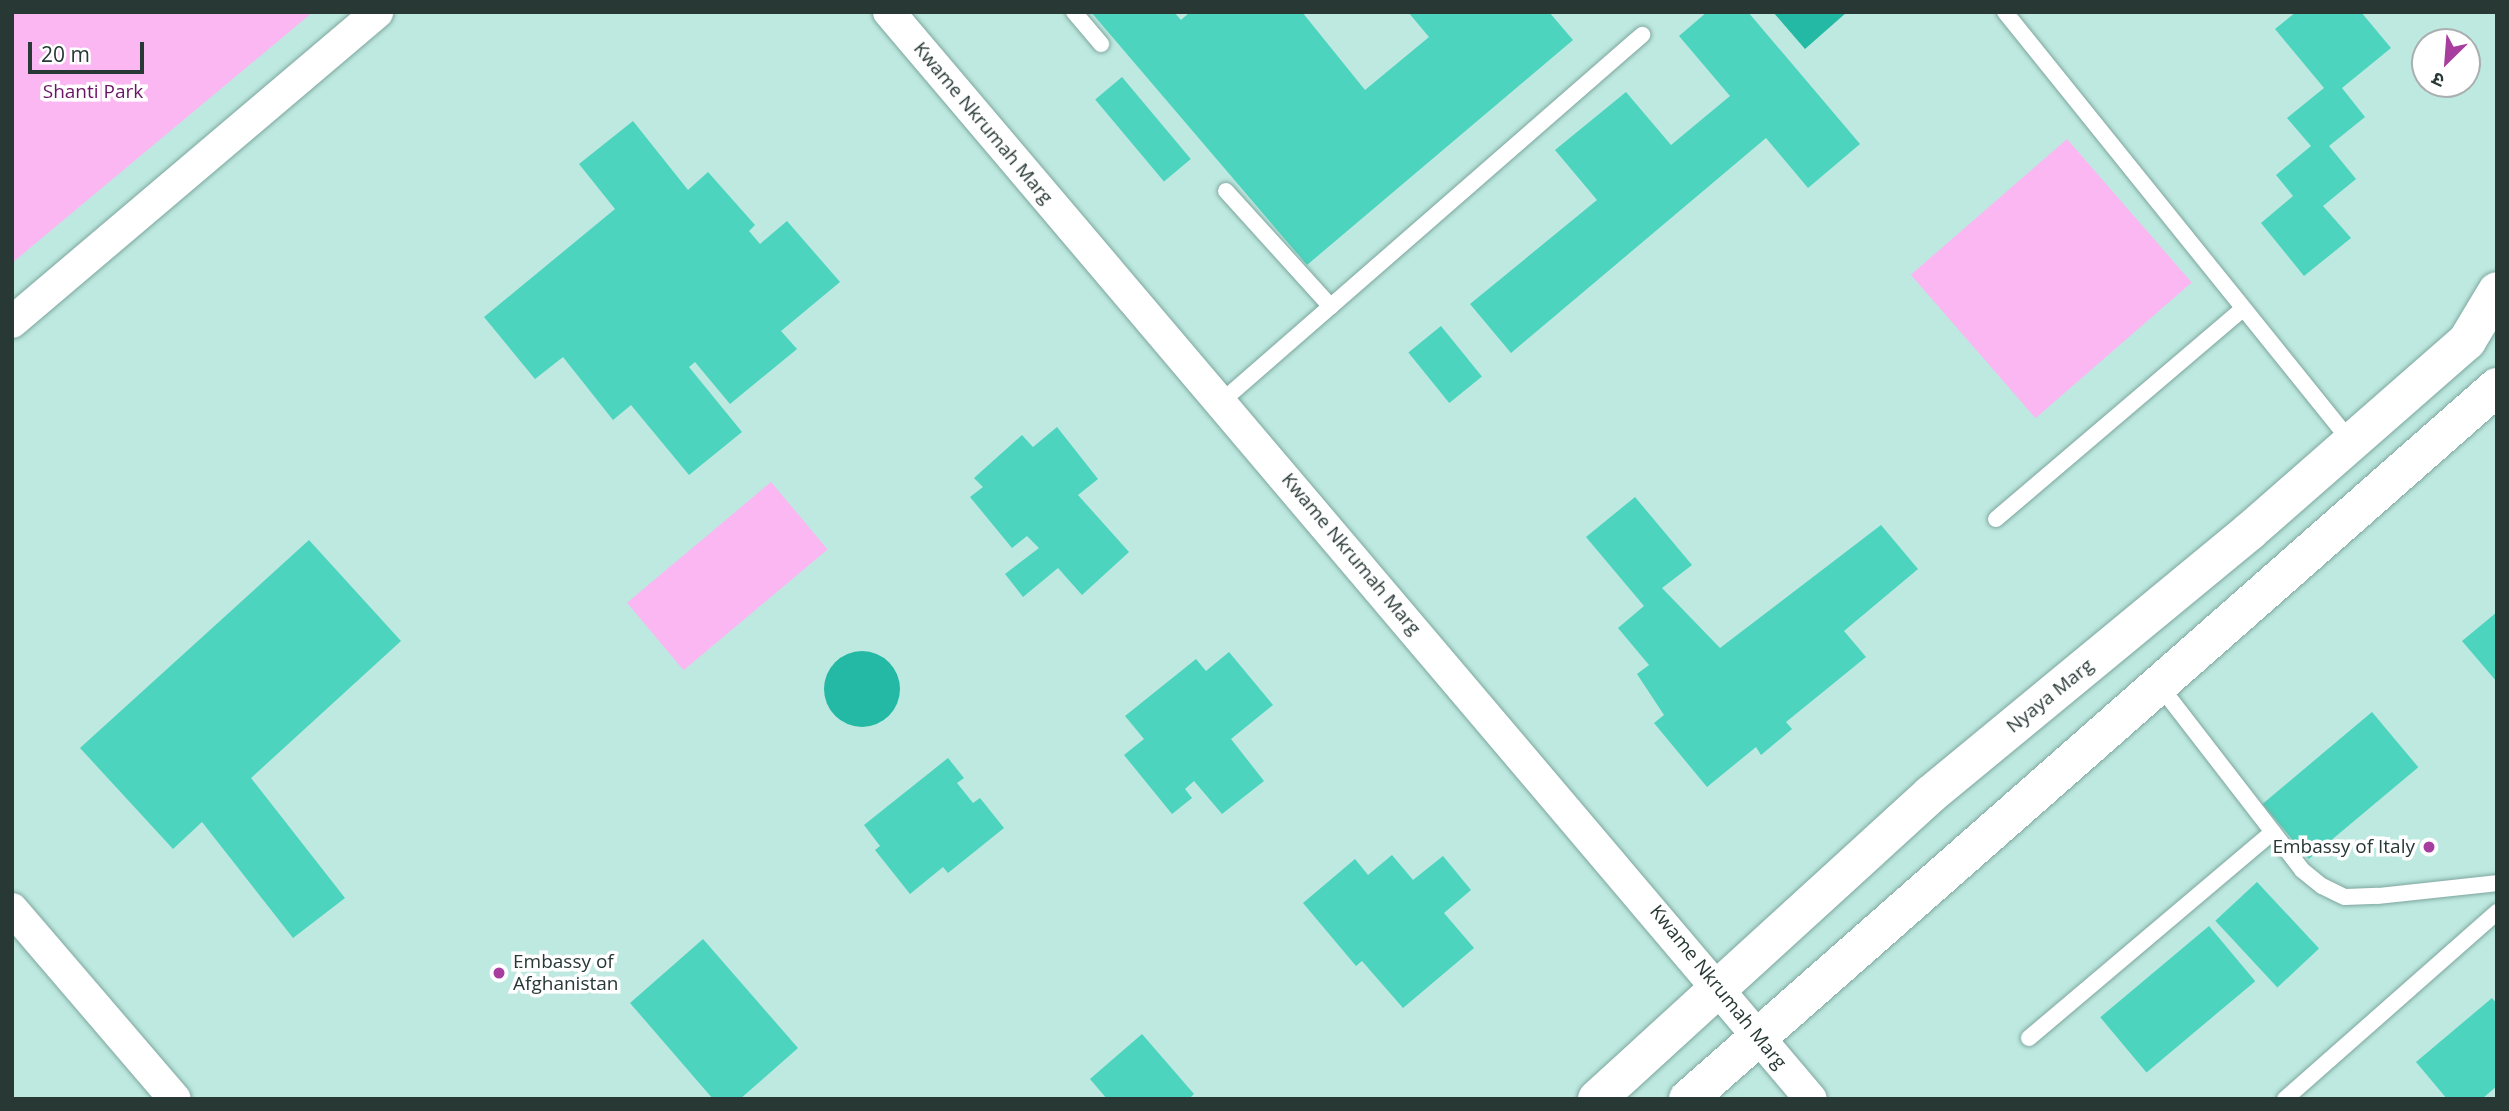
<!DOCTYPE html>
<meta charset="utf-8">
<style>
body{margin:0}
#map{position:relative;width:2509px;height:1111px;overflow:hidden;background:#bee9e0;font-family:"Open Sans","Noto Sans Devanagari",sans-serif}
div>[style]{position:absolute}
.green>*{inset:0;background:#fbb7f2;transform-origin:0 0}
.water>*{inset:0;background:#24b9a4}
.round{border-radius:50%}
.building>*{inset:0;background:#4cd4be;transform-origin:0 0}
.roads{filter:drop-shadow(0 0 2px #7da69e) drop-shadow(0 0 2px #7da69e)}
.lane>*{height:16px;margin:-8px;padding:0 8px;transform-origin:8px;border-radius:8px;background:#fff}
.street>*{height:32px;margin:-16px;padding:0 16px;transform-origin:16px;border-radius:16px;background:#fff}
.secondary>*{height:38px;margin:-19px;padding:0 19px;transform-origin:19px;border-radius:19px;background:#fff}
.dots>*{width:19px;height:19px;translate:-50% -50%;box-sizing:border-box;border:4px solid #fff;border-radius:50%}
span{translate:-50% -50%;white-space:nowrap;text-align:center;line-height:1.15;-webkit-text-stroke:7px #fff;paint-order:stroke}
.park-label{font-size:19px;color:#6c1466}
.street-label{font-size:19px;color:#273835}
.poi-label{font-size:19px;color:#273835}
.right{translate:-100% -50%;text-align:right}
.left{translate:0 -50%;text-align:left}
.frame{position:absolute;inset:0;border:14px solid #273835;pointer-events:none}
.north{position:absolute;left:2411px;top:28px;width:70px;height:70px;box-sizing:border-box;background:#fff;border:2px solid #a9afae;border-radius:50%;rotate:205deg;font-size:19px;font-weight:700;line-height:28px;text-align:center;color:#273835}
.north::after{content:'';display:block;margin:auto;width:24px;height:32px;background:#a73d9e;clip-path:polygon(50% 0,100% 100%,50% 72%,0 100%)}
.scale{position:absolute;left:28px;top:42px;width:116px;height:32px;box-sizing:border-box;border:4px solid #273835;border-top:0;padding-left:9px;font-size:21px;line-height:24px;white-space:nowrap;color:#273835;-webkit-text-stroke:5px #fff;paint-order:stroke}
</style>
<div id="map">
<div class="green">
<div style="clip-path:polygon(12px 12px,313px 12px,12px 263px)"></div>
<div style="left:2067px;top:139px;width:190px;height:207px;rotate:49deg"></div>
<div style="left:771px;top:482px;width:88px;height:188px;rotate:50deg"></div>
</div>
<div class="water">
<div style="clip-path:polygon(1773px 12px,1847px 12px,1805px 49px)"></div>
<div class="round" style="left:824px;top:651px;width:76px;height:76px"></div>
</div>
<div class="building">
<div style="clip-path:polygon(1091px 12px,1174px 12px,1181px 20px,1190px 12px,1302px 12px,1365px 90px,1429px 37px,1408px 12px,1549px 12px,1573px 40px,1307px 265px)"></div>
<div style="clip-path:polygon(1707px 12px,1748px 12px,1860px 144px,1808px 188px,1766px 138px,1511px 353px,1470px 304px,1597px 200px,1555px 150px,1626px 92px,1671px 145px,1730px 96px,1679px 36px)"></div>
<div style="clip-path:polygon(2296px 12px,2361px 12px,2391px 48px,2342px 88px,2365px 117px,2329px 146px,2356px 179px,2323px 206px,2351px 238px,2304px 276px,2261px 223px,2293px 196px,2276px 175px,2311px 146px,2287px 118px,2324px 88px,2275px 29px)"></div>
<div style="left:1122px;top:77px;width:107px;height:35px;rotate:50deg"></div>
<div style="clip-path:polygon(633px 121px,688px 190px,708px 172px,755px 225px,749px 231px,760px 244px,787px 221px,840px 282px,781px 331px,797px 349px,730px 404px,695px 362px,689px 367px,742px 432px,689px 475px,631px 405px,613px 420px,563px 357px,535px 379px,484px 317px,615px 209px,579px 164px)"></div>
<div style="left:1441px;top:326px;width:65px;height:42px;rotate:51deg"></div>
<div style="clip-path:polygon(1057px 427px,1098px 479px,1078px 495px,1129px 552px,1082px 595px,1058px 568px,1023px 597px,1005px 574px,1039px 548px,1027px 536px,1012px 548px,970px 497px,983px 487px,974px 478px,1022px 435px,1033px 447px)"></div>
<div style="clip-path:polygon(1635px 497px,1692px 565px,1662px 588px,1720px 648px,1881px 525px,1918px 569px,1844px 631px,1866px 657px,1786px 722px,1792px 729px,1761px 755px,1756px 747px,1707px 787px,1654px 723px,1664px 715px,1637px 674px,1649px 665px,1618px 628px,1644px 606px,1586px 537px)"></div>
<div style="clip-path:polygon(309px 540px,401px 641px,251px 778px,345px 898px,293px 938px,202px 822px,173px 849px,80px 748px)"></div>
<div style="clip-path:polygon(2497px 612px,2497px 682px,2462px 641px)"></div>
<div style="clip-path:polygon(1229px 652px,1273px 705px,1231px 739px,1264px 781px,1222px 814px,1194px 781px,1185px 789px,1192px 798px,1172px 814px,1124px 755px,1144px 739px,1125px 716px,1196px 659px,1206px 671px)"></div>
<div style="left:2372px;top:712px;width:72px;height:143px;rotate:50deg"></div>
<div style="clip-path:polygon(948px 758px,964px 778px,957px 783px,973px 803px,980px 798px,1004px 828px,948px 873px,943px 867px,910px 894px,875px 850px,880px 846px,864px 825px)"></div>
<div style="clip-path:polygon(1392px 855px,1413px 880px,1443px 856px,1471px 890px,1444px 913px,1474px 948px,1403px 1008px,1362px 961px,1356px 966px,1303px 903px,1355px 859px,1368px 875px)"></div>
<div style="left:2257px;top:882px;width:91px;height:57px;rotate:47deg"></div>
<div style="left:2209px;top:926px;width:72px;height:142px;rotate:50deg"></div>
<div style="clip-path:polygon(703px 939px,798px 1048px,740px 1099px,713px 1099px,630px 1003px)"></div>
<div style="clip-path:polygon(2492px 998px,2497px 1004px,2497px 1086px,2482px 1099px,2447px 1099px,2416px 1062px)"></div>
<div style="clip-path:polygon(1142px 1034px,1194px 1094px,1189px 1099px,1107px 1099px,1090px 1079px)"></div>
</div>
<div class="roads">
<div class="lane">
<div style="left:1074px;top:12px;width:42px;rotate:49.8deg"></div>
<div style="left:2005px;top:12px;width:553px;rotate:51.16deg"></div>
<div style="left:1226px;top:191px;width:156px;rotate:47.8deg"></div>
<div style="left:1221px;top:402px;width:559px;rotate:-41.08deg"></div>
<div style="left:1996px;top:519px;width:323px;rotate:-40.4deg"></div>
<div style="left:2160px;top:686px;width:232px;rotate:52.3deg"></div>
<div style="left:2302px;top:870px;width:26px;rotate:39deg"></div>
<div style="left:2322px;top:886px;width:25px;rotate:26deg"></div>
<div style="left:2345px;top:897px;width:33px;rotate:-2deg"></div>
<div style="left:2378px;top:896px;width:120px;rotate:-6.2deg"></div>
<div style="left:2029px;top:1038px;width:319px;rotate:-40.2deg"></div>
<div style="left:2285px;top:1099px;width:283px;rotate:-41.4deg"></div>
</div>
<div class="street">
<div style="left:889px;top:12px;width:1425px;rotate:49.7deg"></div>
<div style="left:12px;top:322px;width:479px;rotate:-40.3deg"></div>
<div style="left:12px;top:909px;width:250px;rotate:49.4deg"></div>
</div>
<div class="secondary">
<div style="left:1597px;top:1099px;width:452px;rotate:-42.4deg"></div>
<div style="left:1931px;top:794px;width:413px;rotate:-39.5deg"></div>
<div style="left:2250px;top:531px;width:288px;rotate:-41.2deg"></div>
<div style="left:2467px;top:341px;width:58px;rotate:-59deg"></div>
<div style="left:1688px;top:1099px;width:1078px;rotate:-41.35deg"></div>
</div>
</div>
<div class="dots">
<div style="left:2429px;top:847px;background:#a73d9e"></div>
<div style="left:499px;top:973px;background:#a73d9e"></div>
</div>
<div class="park-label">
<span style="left:93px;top:92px">Shanti Park</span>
</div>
<div class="street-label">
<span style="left:983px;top:123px;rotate:50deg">Kwame Nkrumah Marg</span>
<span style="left:1351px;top:554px;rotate:50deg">Kwame Nkrumah Marg</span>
<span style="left:2050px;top:696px;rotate:-39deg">Nyaya Marg</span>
<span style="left:1718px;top:987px;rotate:51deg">Kwame Nkrumah Marg</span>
</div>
<div class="poi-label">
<span class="right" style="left:2415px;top:847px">Embassy of Italy</span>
<span class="left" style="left:513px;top:973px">Embassy of<br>Afghanistan</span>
</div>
<div class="frame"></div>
<div class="north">उ</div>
<div class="scale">20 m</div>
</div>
